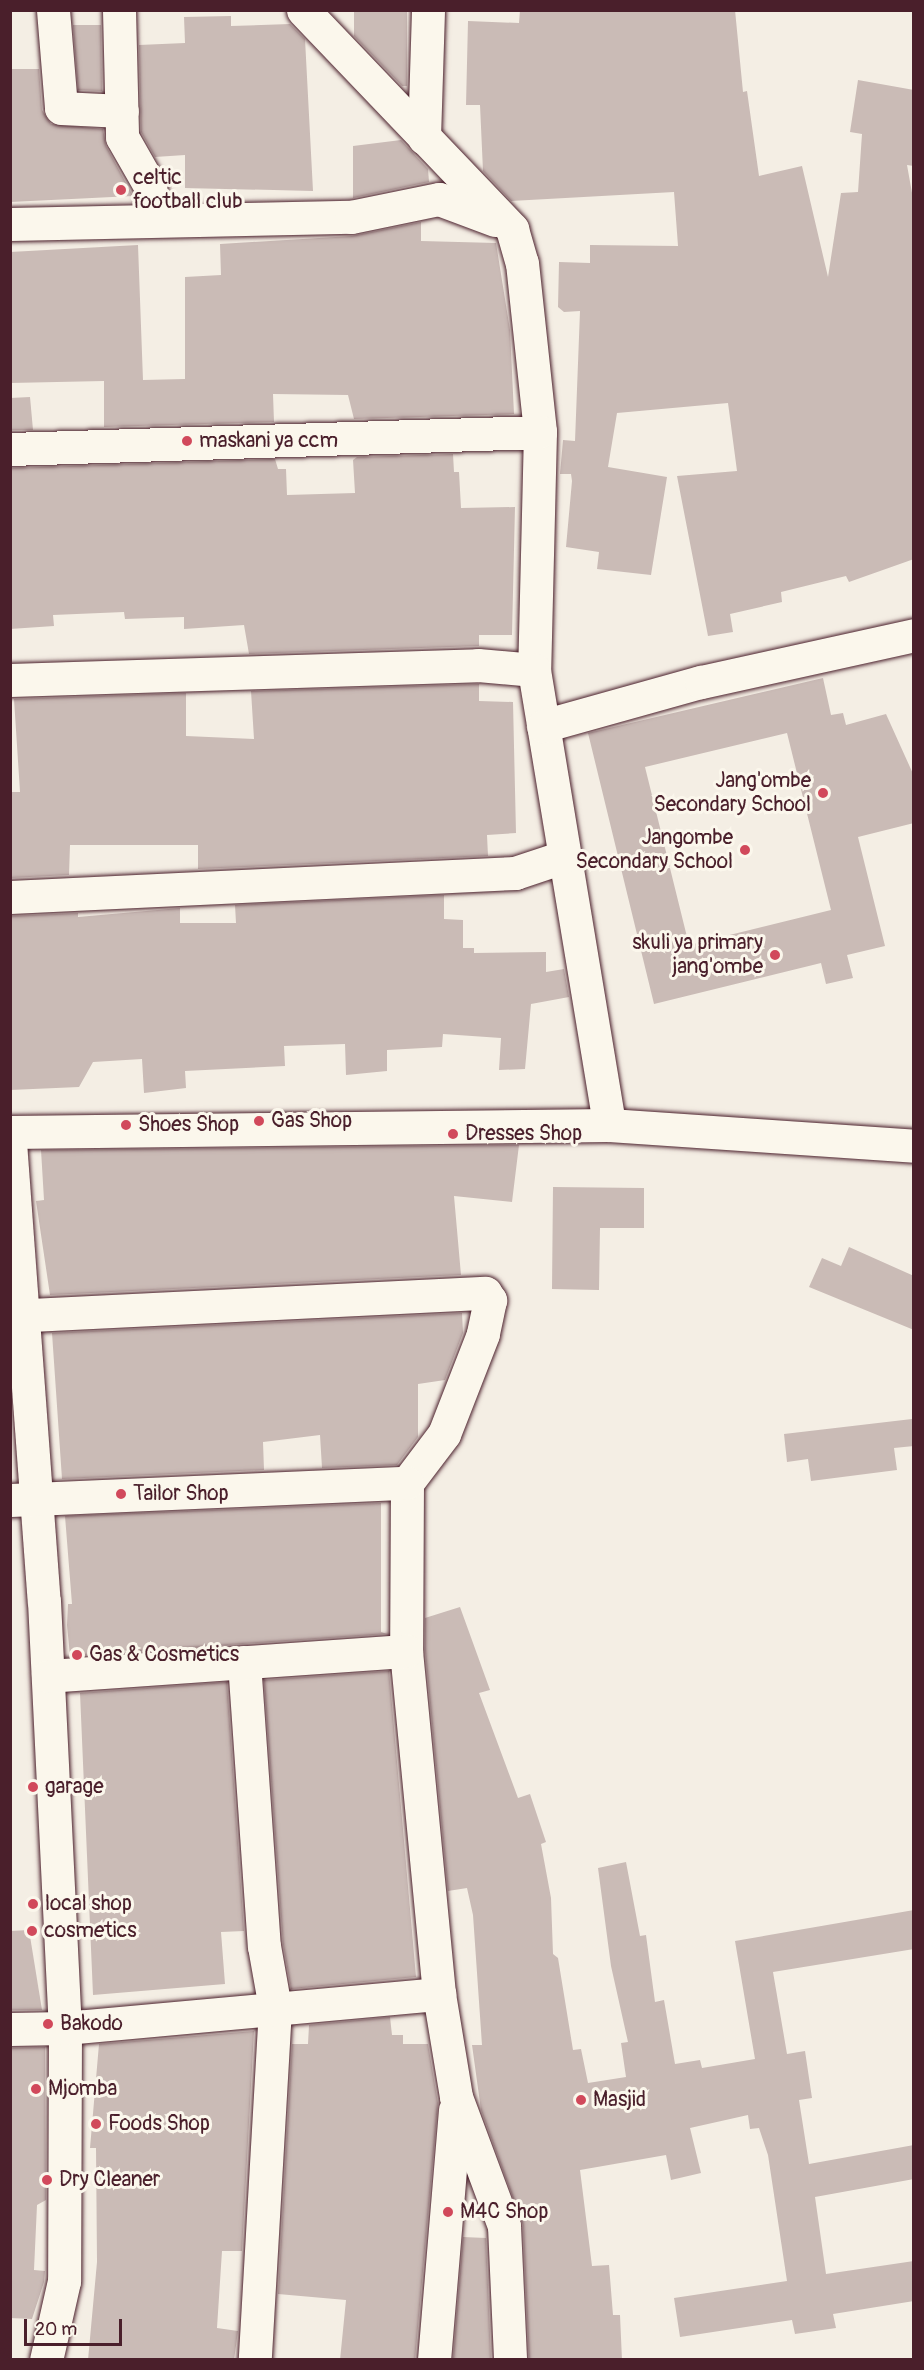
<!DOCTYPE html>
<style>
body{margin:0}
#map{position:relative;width:924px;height:2370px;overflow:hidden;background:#f4eee4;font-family:Pangolin,sans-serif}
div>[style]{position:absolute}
.building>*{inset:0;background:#cabbb6}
.roads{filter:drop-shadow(0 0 2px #4a1f2b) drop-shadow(0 0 2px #4a1f2b)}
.street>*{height:33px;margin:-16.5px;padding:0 16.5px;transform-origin:16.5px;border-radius:16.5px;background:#fbf7ec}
.secondary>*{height:33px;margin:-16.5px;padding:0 16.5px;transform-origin:16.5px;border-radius:16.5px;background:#fbf7ec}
.dots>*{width:16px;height:16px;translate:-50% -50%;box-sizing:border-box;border:3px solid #fbf7ec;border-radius:50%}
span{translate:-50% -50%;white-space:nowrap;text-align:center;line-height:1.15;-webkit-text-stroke:6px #fbf7ec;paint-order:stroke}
.poi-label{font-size:21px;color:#4a1f2b}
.left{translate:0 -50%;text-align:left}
.right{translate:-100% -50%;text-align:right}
.frame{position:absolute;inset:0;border:12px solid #4a1f2b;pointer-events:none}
.scale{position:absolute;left:24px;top:2319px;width:98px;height:27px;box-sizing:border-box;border:3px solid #4a1f2b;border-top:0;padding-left:8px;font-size:18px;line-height:21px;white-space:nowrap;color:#4a1f2b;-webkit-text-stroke:4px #fbf7ec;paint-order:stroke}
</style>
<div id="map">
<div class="building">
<div style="clip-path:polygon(354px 10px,407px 10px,407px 86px,402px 86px,354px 36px)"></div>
<div style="clip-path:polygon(520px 10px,735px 10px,743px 92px,747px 91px,759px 176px,802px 166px,828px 277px,841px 193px,858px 192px,862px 134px,850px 132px,858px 80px,914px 90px,914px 166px,907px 165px,914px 204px,914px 559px,849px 582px,846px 576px,781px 592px,782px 602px,730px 614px,733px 632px,708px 636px,677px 476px,737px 471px,728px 403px,617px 413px,608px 467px,667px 477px,651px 575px,597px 569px,599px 552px,566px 547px,572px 481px,571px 474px,560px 474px,563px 440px,575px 441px,580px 311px,564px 312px,558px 307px,559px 262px,590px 263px,590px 245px,678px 246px,674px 192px,511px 201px,483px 171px,480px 105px,466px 105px,468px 21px,519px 23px)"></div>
<div style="clip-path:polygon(231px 16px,231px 26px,290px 24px,305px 39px,313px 191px,185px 188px,185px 155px,155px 157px,141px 132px,139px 45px,185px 43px,184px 17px)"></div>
<div style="clip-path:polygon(73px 25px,101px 25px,102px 91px,78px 90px)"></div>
<div style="clip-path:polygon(10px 69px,39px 69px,42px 110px,51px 124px,103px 129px,106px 146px,133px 196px,10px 202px)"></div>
<div style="clip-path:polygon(401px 140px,428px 169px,429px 182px,353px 198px,353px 146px)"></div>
<div style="clip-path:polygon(421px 222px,421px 241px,496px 243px,510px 330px,514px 414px,354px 419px,348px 395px,273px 394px,274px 422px,104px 427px,104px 381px,10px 383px,10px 252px,138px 245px,143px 380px,185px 379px,185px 277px,221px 275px,220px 244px,352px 236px)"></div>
<div style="clip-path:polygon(30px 397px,33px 430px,10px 430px,10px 398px)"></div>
<div style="clip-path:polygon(453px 454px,454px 472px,459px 472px,461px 508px,515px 507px,512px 635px,479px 635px,479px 646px,249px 654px,244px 625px,184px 629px,184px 617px,125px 619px,124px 612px,53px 615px,54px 626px,10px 629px,10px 468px,275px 459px,278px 469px,286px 469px,287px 495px,355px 493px,353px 460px,357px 457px)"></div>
<div style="clip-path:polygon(evenodd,823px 678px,831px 715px,843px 713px,846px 725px,886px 714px,914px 776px,914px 823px,858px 837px,885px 946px,847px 955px,853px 978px,826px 984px,821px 963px,654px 1004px,588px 733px,823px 678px,787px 733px,831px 910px,689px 945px,645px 767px,787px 733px)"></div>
<div style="clip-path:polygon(479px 684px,479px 701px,513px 702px,516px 833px,487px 835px,488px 856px,198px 869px,198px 845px,70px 845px,69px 875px,10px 878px,10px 792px,20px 792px,14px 699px,186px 693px,186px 736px,254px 739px,251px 691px)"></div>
<div style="clip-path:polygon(444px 895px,444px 919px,463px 920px,463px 948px,474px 948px,474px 953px,546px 952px,546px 972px,564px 969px,569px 997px,531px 1004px,525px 1069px,499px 1070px,501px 1038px,443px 1034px,442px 1047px,387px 1050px,387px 1071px,346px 1075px,345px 1044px,284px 1046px,285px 1066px,185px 1071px,186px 1088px,144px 1093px,142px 1059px,93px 1062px,79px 1087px,10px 1090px,10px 916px,78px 913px,78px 917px,180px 908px,180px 923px,236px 923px,235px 905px)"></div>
<div style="clip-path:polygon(519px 1145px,512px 1202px,454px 1196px,461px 1275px,50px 1295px,36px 1201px,44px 1200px,41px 1150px)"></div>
<div style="clip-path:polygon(553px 1187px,644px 1188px,644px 1228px,600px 1228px,599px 1290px,552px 1289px)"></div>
<div style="clip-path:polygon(849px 1247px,914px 1276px,914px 1330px,809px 1287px,822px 1258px,841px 1266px)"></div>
<div style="clip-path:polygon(462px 1313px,463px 1333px,445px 1380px,418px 1384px,418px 1437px,397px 1465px,322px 1468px,320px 1435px,263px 1442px,264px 1470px,62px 1479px,52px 1333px)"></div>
<div style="clip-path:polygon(912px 1419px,914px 1446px,894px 1448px,897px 1470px,811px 1481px,808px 1459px,787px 1462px,784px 1434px)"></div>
<div style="clip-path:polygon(381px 1503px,381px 1632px,387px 1634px,70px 1656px,67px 1625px,68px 1604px,72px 1604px,65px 1516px)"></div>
<div style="clip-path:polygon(460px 1607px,490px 1690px,479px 1693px,518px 1798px,530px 1794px,546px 1842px,541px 1844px,551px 1898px,553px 1954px,558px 1958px,573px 2050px,581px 2049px,588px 2083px,626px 2077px,621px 2043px,628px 2042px,611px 1966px,598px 1868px,626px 1862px,640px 1936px,646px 1935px,655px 2002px,664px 2000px,675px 2064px,700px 2060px,702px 2068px,755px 2059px,735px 1941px,914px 1910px,914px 1949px,773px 1972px,787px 2054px,805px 2051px,812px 2098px,799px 2100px,809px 2164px,914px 2145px,914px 2179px,815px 2197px,826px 2274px,914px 2261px,914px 2301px,833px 2314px,836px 2328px,795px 2334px,792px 2320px,680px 2337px,674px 2298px,787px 2281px,768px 2155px,759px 2128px,750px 2129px,748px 2115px,690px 2128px,701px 2173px,671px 2180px,666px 2155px,580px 2170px,592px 2266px,609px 2265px,613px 2315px,620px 2315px,622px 2360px,529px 2360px,523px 2225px,481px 2110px,472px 2045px,482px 2045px,473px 1915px,467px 1888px,448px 1891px,425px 1650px,425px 1618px)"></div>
<div style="clip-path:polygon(389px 1671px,416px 1977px,291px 1989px,283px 1944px,264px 1680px)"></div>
<div style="clip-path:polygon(227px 1682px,244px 1931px,221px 1932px,225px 1984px,93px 1995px,80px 1693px)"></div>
<div style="clip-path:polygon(29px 1930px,42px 2010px,10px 2010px,10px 1931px)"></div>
<div style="clip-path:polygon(390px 2017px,392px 2035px,403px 2035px,403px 2044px,428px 2044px,438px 2103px,415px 2360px,340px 2360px,346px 2300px,278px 2294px,292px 2044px,308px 2044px,309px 2025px)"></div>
<div style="clip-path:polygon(254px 2031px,242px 2251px,222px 2251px,217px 2328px,238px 2331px,234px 2360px,88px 2360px,97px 2262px,96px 2148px,90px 2148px,99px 2044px)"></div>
<div style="clip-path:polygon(45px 2047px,46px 2200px,37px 2205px,34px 2270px,45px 2271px,44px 2282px,32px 2319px,10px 2318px,10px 2048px)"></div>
<div style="clip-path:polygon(463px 2237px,486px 2238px,491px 2360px,453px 2360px)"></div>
</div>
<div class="roads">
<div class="street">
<div style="left:53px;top:10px;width:98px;rotate:85.3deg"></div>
<div style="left:61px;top:108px;width:61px;rotate:2.8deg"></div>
<div style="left:119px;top:10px;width:127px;rotate:88.6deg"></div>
<div style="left:122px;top:137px;width:56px;rotate:60.3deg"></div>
<div style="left:150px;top:186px;width:32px;rotate:81deg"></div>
<div style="left:303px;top:10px;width:303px;rotate:46.3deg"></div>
<div style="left:512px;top:229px;width:35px;rotate:74deg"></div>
<div style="left:522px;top:263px;width:170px;rotate:83.9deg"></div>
<div style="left:540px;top:432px;width:238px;rotate:91.4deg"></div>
<div style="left:534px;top:670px;width:461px;rotate:80.6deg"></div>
<div style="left:424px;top:138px;width:128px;rotate:-88.2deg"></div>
<div style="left:10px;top:224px;width:341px;rotate:-1.2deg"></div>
<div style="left:351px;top:217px;width:90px;rotate:-11.6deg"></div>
<div style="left:439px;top:199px;width:60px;rotate:20.6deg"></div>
<div style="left:10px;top:449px;width:530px;rotate:-1.84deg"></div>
<div style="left:10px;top:680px;width:468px;rotate:-1.8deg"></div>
<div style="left:478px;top:665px;width:56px;rotate:5.1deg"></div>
<div style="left:543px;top:726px;width:164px;rotate:-15.6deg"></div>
<div style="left:701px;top:682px;width:218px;rotate:-12.4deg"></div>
<div style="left:10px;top:897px;width:506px;rotate:-2.72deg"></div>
<div style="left:515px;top:873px;width:51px;rotate:-18.4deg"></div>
<div style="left:10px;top:1142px;width:460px;rotate:85.8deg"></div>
<div style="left:44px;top:1601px;width:428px;rotate:87.2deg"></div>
<div style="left:65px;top:2028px;width:253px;rotate:90.2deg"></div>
<div style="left:64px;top:2281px;width:81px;rotate:102.8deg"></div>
<div style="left:10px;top:1316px;width:476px;rotate:-2.8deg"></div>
<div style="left:485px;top:1293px;width:9px;rotate:54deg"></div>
<div style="left:490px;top:1300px;width:35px;rotate:102deg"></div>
<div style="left:483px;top:1334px;width:107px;rotate:111.3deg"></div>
<div style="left:444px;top:1434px;width:61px;rotate:127.1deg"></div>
<div style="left:407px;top:1483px;width:168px;rotate:90.3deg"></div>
<div style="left:406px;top:1651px;width:345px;rotate:84.5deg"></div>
<div style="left:439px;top:1994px;width:104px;rotate:80.6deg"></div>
<div style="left:456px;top:2097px;width:138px;rotate:69.6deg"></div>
<div style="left:504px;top:2226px;width:134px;rotate:87.4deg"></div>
<div style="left:10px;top:1500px;width:397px;rotate:-2.5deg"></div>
<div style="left:244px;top:1662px;width:285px;rotate:86deg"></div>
<div style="left:264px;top:1946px;width:63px;rotate:79.9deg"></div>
<div style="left:275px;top:2008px;width:353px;rotate:93.3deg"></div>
<div style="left:48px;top:1676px;width:359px;rotate:-4deg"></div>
<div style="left:10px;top:2029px;width:55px;rotate:-1deg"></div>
<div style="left:65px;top:2028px;width:376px;rotate:-5.2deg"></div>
<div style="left:434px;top:2360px;width:251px;rotate:-85.2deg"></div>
</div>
<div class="secondary">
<div style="left:10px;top:1132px;width:599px;rotate:-0.67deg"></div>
<div style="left:609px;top:1125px;width:306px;rotate:3.9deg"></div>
</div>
</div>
<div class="dots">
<div style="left:121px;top:190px;background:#d1495b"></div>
<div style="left:187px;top:441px;background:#d1495b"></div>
<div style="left:823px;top:793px;background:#d1495b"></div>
<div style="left:745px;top:850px;background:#d1495b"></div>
<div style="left:775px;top:955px;background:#d1495b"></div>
<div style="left:259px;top:1121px;background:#d1495b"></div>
<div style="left:126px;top:1125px;background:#d1495b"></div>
<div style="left:453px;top:1134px;background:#d1495b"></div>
<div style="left:121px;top:1494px;background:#d1495b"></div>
<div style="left:77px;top:1655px;background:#d1495b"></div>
<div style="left:33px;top:1787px;background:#d1495b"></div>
<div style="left:33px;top:1904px;background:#d1495b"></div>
<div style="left:32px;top:1931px;background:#d1495b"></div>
<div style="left:48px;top:2024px;background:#d1495b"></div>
<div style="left:36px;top:2089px;background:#d1495b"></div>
<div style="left:581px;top:2100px;background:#d1495b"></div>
<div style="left:96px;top:2124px;background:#d1495b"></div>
<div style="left:47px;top:2180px;background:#d1495b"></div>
<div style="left:448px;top:2212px;background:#d1495b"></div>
</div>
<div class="poi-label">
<span class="left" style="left:133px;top:190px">celtic<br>football club</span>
<span class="left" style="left:199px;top:441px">maskani ya ccm</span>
<span class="right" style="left:811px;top:793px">Jang'ombe<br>Secondary School</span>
<span class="right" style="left:733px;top:850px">Jangombe<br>Secondary School</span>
<span class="right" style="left:763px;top:955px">skuli ya primary<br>jang'ombe</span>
<span class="left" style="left:271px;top:1121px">Gas Shop</span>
<span class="left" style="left:138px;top:1125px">Shoes Shop</span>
<span class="left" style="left:465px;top:1134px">Dresses Shop</span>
<span class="left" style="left:133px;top:1494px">Tailor Shop</span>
<span class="left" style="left:89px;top:1655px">Gas &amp; Cosmetics</span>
<span class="left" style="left:45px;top:1787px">garage</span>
<span class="left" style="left:45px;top:1904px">local shop</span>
<span class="left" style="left:44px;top:1931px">cosmetics</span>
<span class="left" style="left:60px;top:2024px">Bakodo</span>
<span class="left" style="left:48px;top:2089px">Mjomba</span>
<span class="left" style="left:593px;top:2100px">Masjid</span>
<span class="left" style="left:108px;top:2124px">Foods Shop</span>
<span class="left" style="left:59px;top:2180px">Dry Cleaner</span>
<span class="left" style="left:460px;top:2212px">M4C Shop</span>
</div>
<div class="frame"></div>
<div class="scale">20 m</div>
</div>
